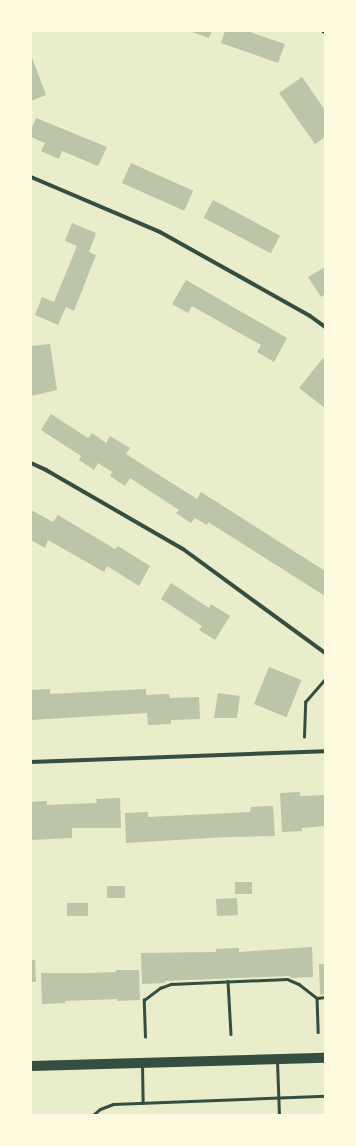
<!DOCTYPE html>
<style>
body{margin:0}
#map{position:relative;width:356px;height:1146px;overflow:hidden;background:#e9edc9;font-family:"DejaVu Sans",sans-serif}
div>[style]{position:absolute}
.building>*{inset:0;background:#bcc5a7;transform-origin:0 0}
.path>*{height:2.5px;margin:-1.25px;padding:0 1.25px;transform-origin:1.25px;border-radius:1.25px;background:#344e41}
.service>*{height:3px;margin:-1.5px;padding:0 1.5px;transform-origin:1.5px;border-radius:1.5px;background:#344e41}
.minor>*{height:4px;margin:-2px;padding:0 2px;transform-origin:2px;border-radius:2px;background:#344e41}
.primary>*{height:10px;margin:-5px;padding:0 5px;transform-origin:5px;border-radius:5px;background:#344e41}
span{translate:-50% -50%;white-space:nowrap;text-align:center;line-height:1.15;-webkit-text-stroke:3.5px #fefae0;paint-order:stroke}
.frame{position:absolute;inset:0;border:32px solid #fefae0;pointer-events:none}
</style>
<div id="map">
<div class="building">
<div style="clip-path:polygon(189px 31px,212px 31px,209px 38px)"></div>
<div style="clip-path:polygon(225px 31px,247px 31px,285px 44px,278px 63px,221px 43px)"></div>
<div style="clip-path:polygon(31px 55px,46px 95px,31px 101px)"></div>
<div style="clip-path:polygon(302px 77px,325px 110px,325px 137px,315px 144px,279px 93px)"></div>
<div style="clip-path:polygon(36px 118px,107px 147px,98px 166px,62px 151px,59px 159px,41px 151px,45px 143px,31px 137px,31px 130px)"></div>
<div style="left:131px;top:163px;width:68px;height:22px;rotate:24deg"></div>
<div style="left:213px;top:200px;width:76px;height:20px;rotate:28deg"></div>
<div style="clip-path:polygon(72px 223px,96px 233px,89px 252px,96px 255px,74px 311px,66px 307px,58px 325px,35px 315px,42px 297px,54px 302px,77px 246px,65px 241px)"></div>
<div style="clip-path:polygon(325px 267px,325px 294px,321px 297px,308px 277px)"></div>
<div style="clip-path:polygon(186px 280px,287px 338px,274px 362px,257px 352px,261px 345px,192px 306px,188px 313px,172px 304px)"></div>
<div style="clip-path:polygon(50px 344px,57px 390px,31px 396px,31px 346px)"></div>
<div style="clip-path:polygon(323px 358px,325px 360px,325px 408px,299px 388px)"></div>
<div style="clip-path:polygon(51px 414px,88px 438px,92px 433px,106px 443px,110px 436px,130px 448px,126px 454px,197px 499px,201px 492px,325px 571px,325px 596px,208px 522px,207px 525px,195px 518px,191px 523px,176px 513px,179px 510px,130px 478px,125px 486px,110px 476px,112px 472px,98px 463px,94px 470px,79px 460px,81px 456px,41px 430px)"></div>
<div style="clip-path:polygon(31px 510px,53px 522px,58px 515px,115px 549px,118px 546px,150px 566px,139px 586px,107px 566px,104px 572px,48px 540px,45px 548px,31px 540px)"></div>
<div style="clip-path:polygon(171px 583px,209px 608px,211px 604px,230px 616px,215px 640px,199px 630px,202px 626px,161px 599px)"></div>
<div style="left:269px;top:667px;width:35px;height:40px;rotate:22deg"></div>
<div style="clip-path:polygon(50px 689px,50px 694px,146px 689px,146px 695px,169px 694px,170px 698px,199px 697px,200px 719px,171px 720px,171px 724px,148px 725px,147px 713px,31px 720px,31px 690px)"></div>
<div style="clip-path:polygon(218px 693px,240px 696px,237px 718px,214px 718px)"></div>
<div style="clip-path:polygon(300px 792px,300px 796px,325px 795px,325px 826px,302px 828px,302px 831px,282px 832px,280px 793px)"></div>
<div style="clip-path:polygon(120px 798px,121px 828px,72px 828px,72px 838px,31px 840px,31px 802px,47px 801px,47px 805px,71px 804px,97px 803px,96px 799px)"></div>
<div style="clip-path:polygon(273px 806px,275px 836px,226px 837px,126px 843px,125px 813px,148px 812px,148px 817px,250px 812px,251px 807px)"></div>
<div style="left:252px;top:882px;width:12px;height:17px;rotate:90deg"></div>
<div style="left:125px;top:886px;width:12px;height:18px;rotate:90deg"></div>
<div style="left:237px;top:898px;width:17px;height:21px;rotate:87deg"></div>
<div style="left:88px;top:903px;width:13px;height:21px;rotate:90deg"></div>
<div style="clip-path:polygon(312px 947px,313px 977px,291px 978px,290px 976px,165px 981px,165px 983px,142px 984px,141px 953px,216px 952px,216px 949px,239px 948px,239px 952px)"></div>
<div style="clip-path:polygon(31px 960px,35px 960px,36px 982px,31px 982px)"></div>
<div style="clip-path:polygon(319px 964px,325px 964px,325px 994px,320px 995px)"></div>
<div style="clip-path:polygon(116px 970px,139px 970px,140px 1000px,117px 1001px,117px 999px,65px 1001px,65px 1003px,42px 1004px,41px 973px,90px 973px,116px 972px)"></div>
</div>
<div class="path">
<div style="left:304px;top:737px;width:35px;rotate:-88deg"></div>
<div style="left:305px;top:702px;width:30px;rotate:-49deg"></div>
<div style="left:228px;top:981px;width:53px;rotate:86.8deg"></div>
<div style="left:317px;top:998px;width:34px;rotate:88deg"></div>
<div style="left:145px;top:1037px;width:37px;rotate:-92deg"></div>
<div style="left:144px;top:1000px;width:20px;rotate:-37deg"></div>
<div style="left:160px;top:988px;width:12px;rotate:-20deg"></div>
<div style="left:171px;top:984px;width:116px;rotate:-2.5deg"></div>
<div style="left:287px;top:979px;width:13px;rotate:23deg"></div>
<div style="left:299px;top:984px;width:23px;rotate:38deg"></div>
<div style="left:317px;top:998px;width:8px;rotate:-7deg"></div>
</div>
<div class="service">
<div style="left:277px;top:1061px;width:54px;rotate:87.9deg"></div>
<div style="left:142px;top:1064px;width:39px;rotate:89deg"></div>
<div style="left:93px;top:1115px;width:9px;rotate:-41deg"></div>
<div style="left:100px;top:1109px;width:14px;rotate:-21deg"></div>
<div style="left:113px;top:1104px;width:212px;rotate:-2.2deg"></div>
</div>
<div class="minor">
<div style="left:323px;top:31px;width:2px;rotate:27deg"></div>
<div style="left:31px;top:177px;width:140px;rotate:23.1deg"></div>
<div style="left:160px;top:232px;width:172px;rotate:29.2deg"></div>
<div style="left:310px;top:316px;width:19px;rotate:36deg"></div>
<div style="left:31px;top:463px;width:17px;rotate:25deg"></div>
<div style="left:46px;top:470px;width:158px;rotate:30deg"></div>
<div style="left:183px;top:549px;width:176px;rotate:36.2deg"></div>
<div style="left:31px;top:762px;width:294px;rotate:-2.1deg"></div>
</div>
<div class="primary">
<div style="left:31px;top:1066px;width:294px;rotate:-1.6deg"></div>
</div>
<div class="frame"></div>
</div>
